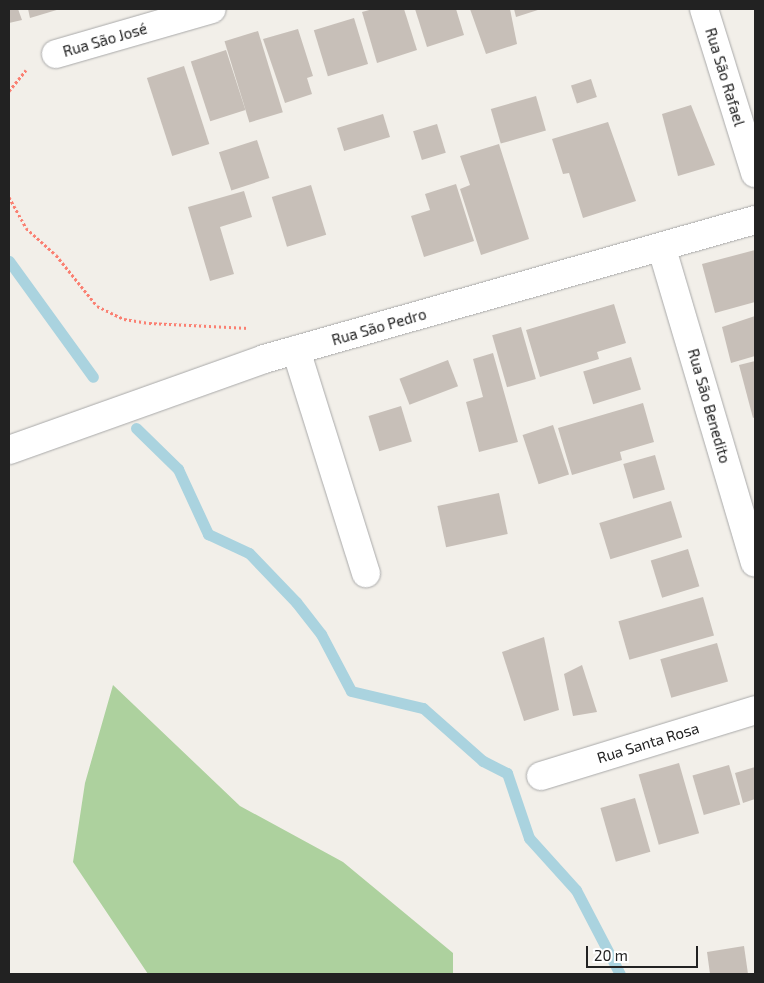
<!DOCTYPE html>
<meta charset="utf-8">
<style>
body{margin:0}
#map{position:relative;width:764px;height:983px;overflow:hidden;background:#f2efe9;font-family:"Exo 2",sans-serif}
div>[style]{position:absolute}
.forest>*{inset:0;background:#add19e}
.stream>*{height:11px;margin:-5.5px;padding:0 5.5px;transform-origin:5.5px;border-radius:5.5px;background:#aad3df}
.building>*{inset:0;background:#c7bfb8;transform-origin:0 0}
.path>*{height:3px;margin-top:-1.5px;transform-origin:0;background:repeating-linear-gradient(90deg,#fa8072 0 2.5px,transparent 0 5px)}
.roads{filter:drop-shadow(0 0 1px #a9a9a9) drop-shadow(0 0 1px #a9a9a9)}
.minor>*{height:28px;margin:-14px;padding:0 14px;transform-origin:14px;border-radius:14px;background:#fff}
span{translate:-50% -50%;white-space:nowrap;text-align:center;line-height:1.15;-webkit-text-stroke:5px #fff;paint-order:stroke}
.street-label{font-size:15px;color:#222}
.frame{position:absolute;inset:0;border:10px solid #222;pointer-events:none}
.scale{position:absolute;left:586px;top:946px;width:112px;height:22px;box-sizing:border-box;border:2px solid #222;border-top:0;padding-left:6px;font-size:15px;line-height:18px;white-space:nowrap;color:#222;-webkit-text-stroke:4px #fff;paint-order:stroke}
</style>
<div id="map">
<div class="forest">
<div style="clip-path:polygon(113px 685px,240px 806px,343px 862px,453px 953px,453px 974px,148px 974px,73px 862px,85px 783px)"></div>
</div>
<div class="stream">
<div style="left:9px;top:261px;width:143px;rotate:54.1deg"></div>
<div style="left:136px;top:428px;width:59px;rotate:44.3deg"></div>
<div style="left:178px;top:469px;width:72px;rotate:65.2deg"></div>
<div style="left:208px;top:534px;width:45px;rotate:24.9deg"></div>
<div style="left:249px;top:553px;width:68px;rotate:46.2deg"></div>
<div style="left:296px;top:602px;width:41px;rotate:52deg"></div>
<div style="left:321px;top:634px;width:64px;rotate:62.2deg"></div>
<div style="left:351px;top:691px;width:74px;rotate:13.3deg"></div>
<div style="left:423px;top:708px;width:80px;rotate:41.5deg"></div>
<div style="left:483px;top:761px;width:27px;rotate:27deg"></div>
<div style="left:507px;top:773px;width:69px;rotate:71.3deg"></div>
<div style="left:529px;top:838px;width:70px;rotate:47.9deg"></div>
<div style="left:576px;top:890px;width:95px;rotate:62.4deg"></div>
</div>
<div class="building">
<div style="clip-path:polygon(9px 9px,18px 9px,22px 20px,9px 23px)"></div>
<div style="clip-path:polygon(28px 9px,60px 9px,30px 18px)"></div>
<div style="clip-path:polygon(373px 9px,404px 9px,417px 50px,377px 63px,362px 12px)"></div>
<div style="clip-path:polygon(415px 9px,456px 9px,464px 35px,427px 47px)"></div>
<div style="clip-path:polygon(470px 9px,510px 9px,517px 44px,486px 54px)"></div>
<div style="clip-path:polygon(514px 9px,541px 9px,516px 17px)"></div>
<div style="left:354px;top:18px;width:48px;height:42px;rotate:73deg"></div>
<div style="clip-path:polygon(298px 29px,313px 76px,307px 78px,312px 94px,285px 103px,263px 39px)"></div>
<div style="left:258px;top:31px;width:85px;height:35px;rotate:73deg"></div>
<div style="left:226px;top:50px;width:63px;height:37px;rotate:72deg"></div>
<div style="left:184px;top:66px;width:82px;height:39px;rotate:72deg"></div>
<div style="left:591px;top:79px;width:19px;height:21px;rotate:72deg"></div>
<div style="left:536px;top:96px;width:36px;height:47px;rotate:74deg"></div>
<div style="clip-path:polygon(691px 105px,715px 165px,678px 176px,662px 114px)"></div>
<div style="left:383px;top:114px;width:24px;height:48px;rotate:73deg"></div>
<div style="clip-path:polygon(608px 122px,636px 201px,583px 218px,569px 173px,563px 174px,552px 139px)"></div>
<div style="left:437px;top:124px;width:30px;height:25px;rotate:73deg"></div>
<div style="left:257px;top:140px;width:40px;height:40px;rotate:72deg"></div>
<div style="clip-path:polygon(499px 144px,529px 239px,481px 255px,460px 189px,470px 185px,460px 156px)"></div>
<div style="clip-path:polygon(456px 184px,474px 241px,424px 257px,411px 216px,430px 210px,425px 194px)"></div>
<div style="left:311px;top:185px;width:52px;height:41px;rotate:73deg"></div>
<div style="clip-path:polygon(244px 191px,252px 217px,220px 227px,234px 274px,210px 281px,188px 207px)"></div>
<div style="clip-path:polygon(755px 250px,755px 302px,715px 313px,702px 264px)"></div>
<div style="clip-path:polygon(614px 304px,626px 343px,597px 352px,599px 359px,540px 377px,526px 330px)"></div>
<div style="clip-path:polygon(755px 316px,755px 356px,731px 363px,722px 327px)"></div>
<div style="left:521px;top:327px;width:54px;height:30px;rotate:74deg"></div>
<div style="clip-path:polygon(493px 353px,518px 442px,479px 452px,466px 402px,483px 397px,473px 359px)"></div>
<div style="left:631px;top:357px;width:34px;height:50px;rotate:73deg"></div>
<div style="left:448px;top:360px;width:28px;height:52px;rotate:69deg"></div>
<div style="clip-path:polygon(755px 361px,755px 417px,753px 418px,739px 365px)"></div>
<div style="clip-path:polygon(643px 403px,654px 442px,620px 452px,622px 460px,572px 475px,558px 428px)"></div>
<div style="left:401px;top:406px;width:37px;height:34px;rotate:73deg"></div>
<div style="left:553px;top:425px;width:52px;height:32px;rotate:72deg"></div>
<div style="left:655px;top:455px;width:36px;height:33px;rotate:74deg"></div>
<div style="left:499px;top:493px;width:42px;height:63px;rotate:78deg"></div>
<div style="left:671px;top:501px;width:38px;height:75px;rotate:73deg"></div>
<div style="left:688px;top:549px;width:39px;height:39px;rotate:73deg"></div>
<div style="left:703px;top:597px;width:40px;height:88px;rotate:74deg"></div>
<div style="clip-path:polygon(544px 637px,559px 710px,524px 721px,502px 652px)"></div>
<div style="left:717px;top:643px;width:40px;height:59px;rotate:74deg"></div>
<div style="clip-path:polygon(582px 665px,597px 712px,573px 716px,564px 674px)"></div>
<div style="left:679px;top:763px;width:73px;height:42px;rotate:74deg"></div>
<div style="left:729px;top:765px;width:41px;height:38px;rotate:74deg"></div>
<div style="clip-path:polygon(755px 767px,755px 799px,743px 803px,735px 773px)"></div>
<div style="left:635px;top:798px;width:56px;height:36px;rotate:74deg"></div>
<div style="clip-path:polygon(744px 946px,748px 974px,710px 974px,707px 952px)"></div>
</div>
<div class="path">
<div style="left:9px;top:91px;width:27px;rotate:-51deg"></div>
<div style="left:9px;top:197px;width:35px;rotate:61deg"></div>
<div style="left:26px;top:228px;width:40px;rotate:42deg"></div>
<div style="left:56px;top:255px;width:65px;rotate:51.2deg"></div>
<div style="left:97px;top:306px;width:30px;rotate:26deg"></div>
<div style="left:124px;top:319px;width:25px;rotate:9deg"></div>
<div style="left:149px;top:323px;width:100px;rotate:2.9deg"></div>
</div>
<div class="roads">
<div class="minor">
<div style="left:704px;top:9px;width:172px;rotate:72.7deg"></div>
<div style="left:56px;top:54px;width:162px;rotate:-16.1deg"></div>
<div style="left:662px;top:249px;width:327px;rotate:73.5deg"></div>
<div style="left:296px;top:350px;width:234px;rotate:72.6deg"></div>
<div style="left:9px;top:450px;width:271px;rotate:-19.6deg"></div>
<div style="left:264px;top:359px;width:510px;rotate:-15.81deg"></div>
<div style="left:541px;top:776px;width:224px;rotate:-17.1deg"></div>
</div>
</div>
<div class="street-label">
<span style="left:105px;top:40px;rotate:-16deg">Rua São José</span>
<span style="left:725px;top:77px;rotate:73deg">Rua São Rafael</span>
<span style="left:379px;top:327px;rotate:-16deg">Rua São Pedro</span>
<span style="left:709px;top:406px;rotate:74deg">Rua São Benedito</span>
<span style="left:648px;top:743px;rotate:-17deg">Rua Santa Rosa</span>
</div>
<div class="frame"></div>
<div class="scale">20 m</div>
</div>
